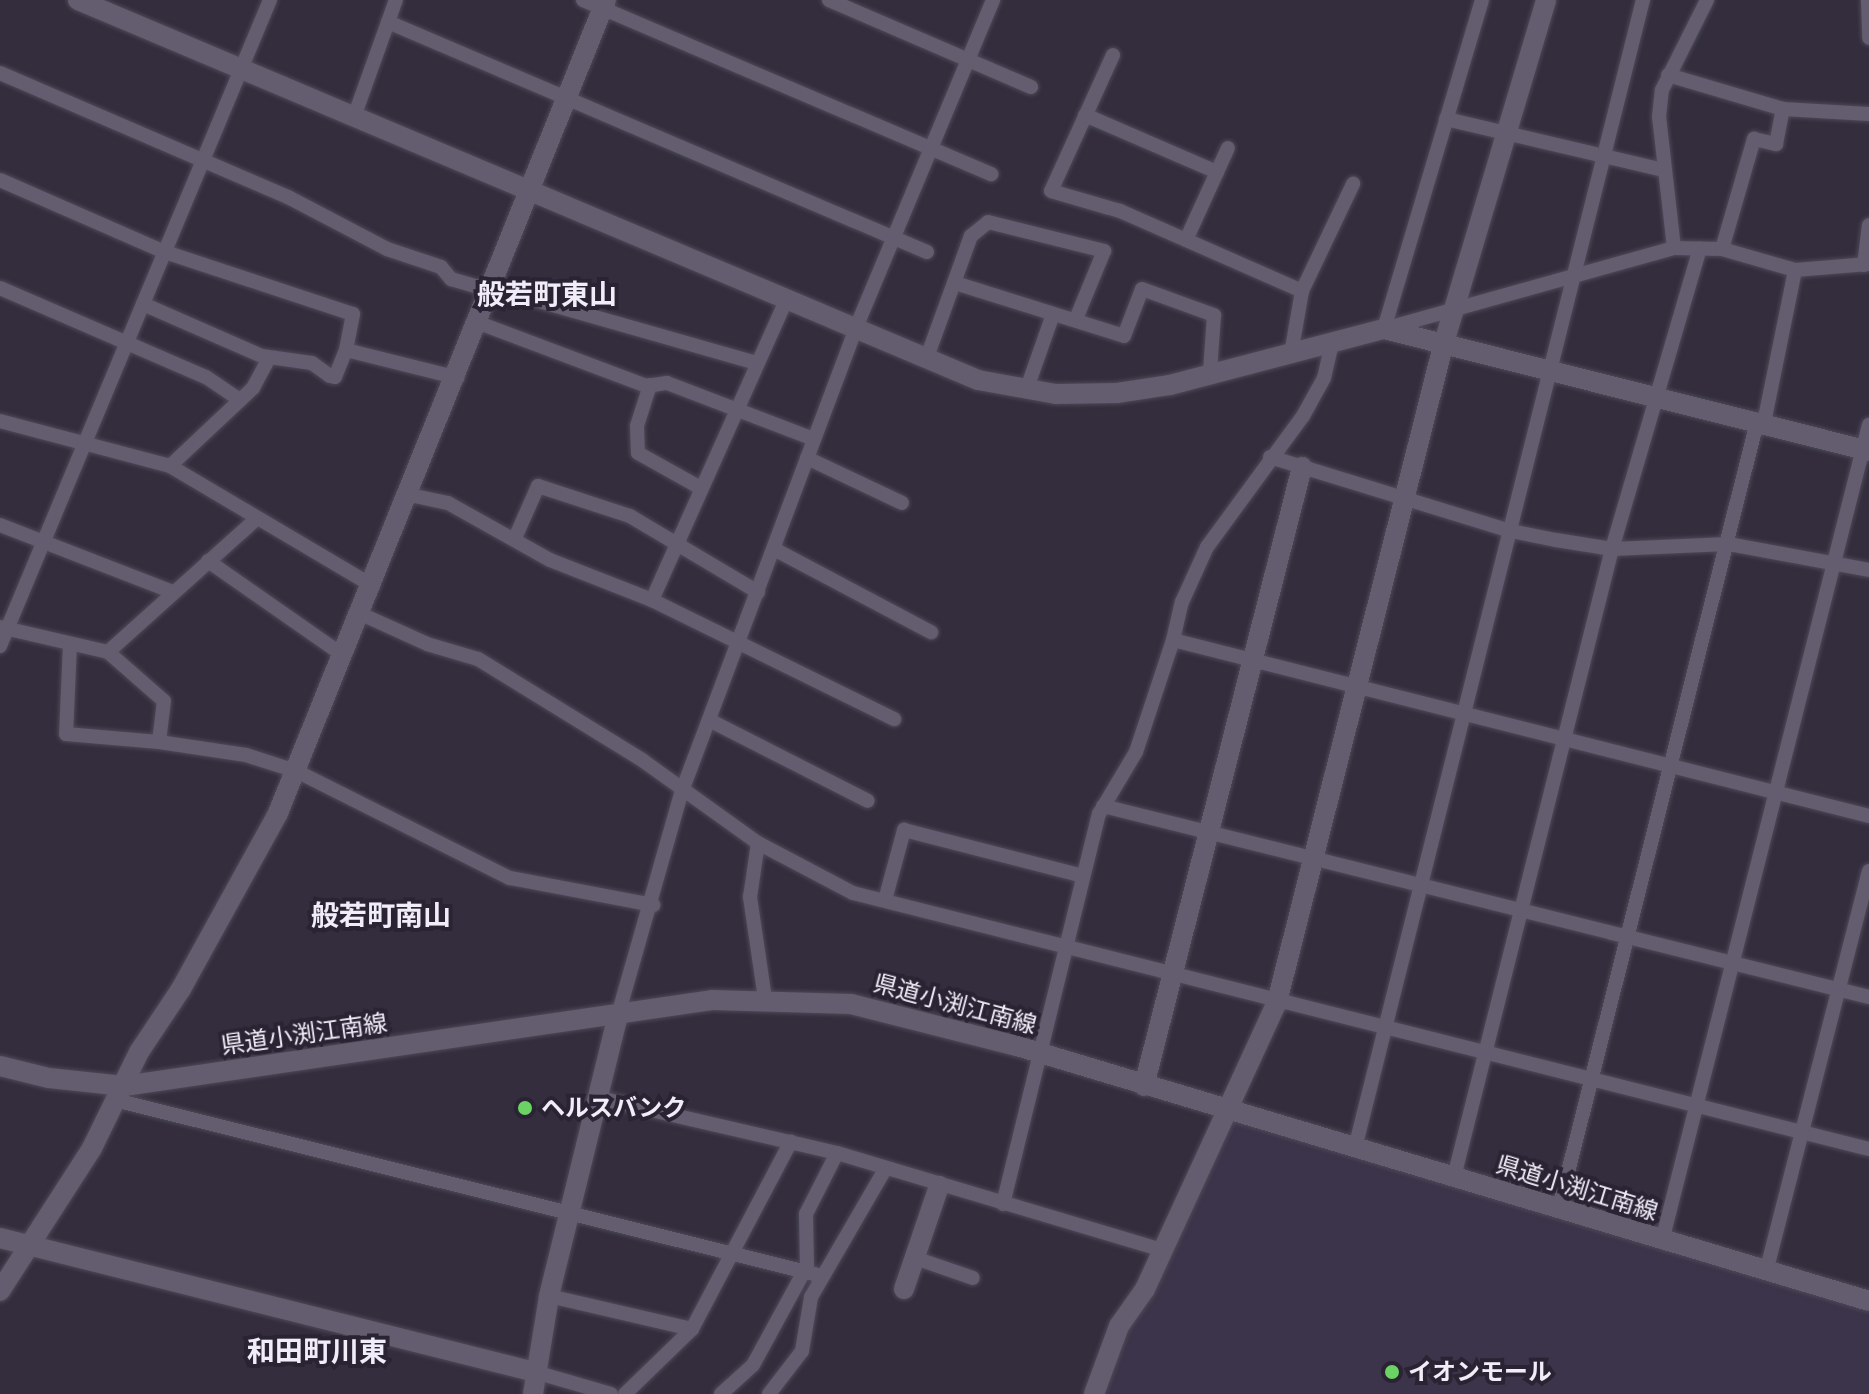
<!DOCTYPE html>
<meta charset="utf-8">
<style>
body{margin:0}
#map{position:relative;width:1869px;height:1394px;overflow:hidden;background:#332d3d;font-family:"DM Sans","Noto Sans JP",sans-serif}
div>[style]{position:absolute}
.built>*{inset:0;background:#3c344a}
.roads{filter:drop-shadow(0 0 2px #4e4957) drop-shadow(0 0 2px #4e4957)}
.street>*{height:14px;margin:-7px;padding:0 7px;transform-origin:7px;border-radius:7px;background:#635d6f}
.secondary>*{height:20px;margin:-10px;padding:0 10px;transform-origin:10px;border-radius:10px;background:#635d6f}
.dots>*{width:22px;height:22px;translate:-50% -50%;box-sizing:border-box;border:4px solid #292333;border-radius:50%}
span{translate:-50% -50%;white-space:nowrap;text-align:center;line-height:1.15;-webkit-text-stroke:8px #292333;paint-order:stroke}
.street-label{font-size:24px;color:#f1edf8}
.poi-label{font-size:24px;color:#f1edf8;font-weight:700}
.left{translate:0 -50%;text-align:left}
.quarter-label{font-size:28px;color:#f1edf8;font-weight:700}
</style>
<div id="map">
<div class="built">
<div style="clip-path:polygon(1227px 1109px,1869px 1300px,1869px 1394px,1094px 1394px)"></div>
</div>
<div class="roads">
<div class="street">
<div style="left:583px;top:0;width:444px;rotate:23.1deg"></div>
<div style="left:829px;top:0;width:220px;rotate:23.3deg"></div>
<div style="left:1482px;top:0;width:343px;rotate:106.6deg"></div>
<div style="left:1384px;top:329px;width:301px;rotate:-15.6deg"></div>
<div style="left:1674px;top:248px;width:48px;rotate:1.2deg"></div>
<div style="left:1722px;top:249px;width:76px;rotate:16deg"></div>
<div style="left:1795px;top:270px;width:74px;rotate:-4.6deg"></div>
<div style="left:1868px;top:0;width:38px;rotate:88deg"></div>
<div style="left:388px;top:22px;width:586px;rotate:23.11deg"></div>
<div style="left:1113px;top:55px;width:149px;rotate:114.5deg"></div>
<div style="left:1051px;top:191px;width:72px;rotate:16.2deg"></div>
<div style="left:1120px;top:211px;width:199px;rotate:23.7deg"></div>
<div style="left:1302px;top:291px;width:64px;rotate:99.9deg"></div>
<div style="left:0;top:73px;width:314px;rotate:23.3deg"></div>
<div style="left:288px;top:197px;width:112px;rotate:27.7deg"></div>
<div style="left:387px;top:249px;width:57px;rotate:18.4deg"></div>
<div style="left:441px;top:267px;width:16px;rotate:50deg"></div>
<div style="left:451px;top:279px;width:43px;rotate:16.3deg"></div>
<div style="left:1668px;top:75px;width:120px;rotate:16.5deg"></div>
<div style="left:1783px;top:109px;width:86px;rotate:3.3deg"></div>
<div style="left:1085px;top:115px;width:144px;rotate:23.4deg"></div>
<div style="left:354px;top:117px;width:124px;rotate:-70.3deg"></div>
<div style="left:1446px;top:119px;width:224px;rotate:13.2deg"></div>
<div style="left:0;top:180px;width:180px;rotate:23.6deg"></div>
<div style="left:165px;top:252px;width:198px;rotate:18.3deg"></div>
<div style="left:353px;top:314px;width:37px;rotate:101deg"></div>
<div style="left:1186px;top:240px;width:101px;rotate:-65.5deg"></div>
<div style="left:1674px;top:248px;width:132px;rotate:-96.5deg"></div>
<div style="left:1659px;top:117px;width:27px;rotate:-84deg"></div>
<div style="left:1662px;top:90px;width:101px;rotate:-63.4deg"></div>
<div style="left:1722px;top:249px;width:115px;rotate:-73.8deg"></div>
<div style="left:1754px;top:139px;width:23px;rotate:13deg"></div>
<div style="left:1776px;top:144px;width:36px;rotate:-79deg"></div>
<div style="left:1864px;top:265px;width:40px;rotate:-82.9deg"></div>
<div style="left:955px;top:283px;width:177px;rotate:17.4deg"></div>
<div style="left:1124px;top:336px;width:50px;rotate:-69deg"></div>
<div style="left:1142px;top:289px;width:77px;rotate:19.9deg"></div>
<div style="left:1214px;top:315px;width:57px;rotate:94deg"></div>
<div style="left:0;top:288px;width:224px;rotate:23.4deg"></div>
<div style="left:206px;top:377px;width:41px;rotate:34.1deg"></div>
<div style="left:493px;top:288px;width:273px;rotate:15.9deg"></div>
<div style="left:1302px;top:291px;width:119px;rotate:-64.5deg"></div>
<div style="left:143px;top:304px;width:130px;rotate:23.6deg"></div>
<div style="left:262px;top:356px;width:50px;rotate:8deg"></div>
<div style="left:312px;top:363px;width:22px;rotate:36deg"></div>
<div style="left:330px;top:376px;width:5px;rotate:11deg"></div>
<div style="left:335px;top:377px;width:29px;rotate:-68deg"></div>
<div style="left:346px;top:350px;width:115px;rotate:14deg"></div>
<div style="left:479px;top:323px;width:179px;rotate:20.6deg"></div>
<div style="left:647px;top:386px;width:20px;rotate:-9deg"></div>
<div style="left:667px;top:383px;width:157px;rotate:20.9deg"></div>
<div style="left:926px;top:360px;width:132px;rotate:-70.1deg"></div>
<div style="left:971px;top:236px;width:22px;rotate:-39deg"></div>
<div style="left:988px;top:222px;width:120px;rotate:14deg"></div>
<div style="left:1104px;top:251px;width:74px;rotate:112.4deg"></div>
<div style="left:650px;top:385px;width:43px;rotate:107.6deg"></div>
<div style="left:637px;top:426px;width:27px;rotate:88deg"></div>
<div style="left:638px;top:453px;width:70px;rotate:29.1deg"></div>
<div style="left:1026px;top:391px;width:78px;rotate:-70.6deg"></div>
<div style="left:0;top:421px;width:176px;rotate:14.8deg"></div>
<div style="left:170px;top:466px;width:236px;rotate:30.6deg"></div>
<div style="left:1270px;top:457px;width:252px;rotate:17.1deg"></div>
<div style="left:1511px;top:531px;width:46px;rotate:11.3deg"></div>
<div style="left:1556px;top:540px;width:57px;rotate:9.1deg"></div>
<div style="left:1612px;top:549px;width:116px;rotate:-2.5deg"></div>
<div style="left:1728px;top:544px;width:143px;rotate:10.4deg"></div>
<div style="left:807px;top:458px;width:105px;rotate:25.3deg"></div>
<div style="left:170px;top:466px;width:114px;rotate:-43.2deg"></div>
<div style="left:253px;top:388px;width:34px;rotate:-62deg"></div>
<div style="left:410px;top:495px;width:39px;rotate:12deg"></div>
<div style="left:448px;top:503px;width:117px;rotate:29.2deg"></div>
<div style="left:550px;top:560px;width:110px;rotate:21.4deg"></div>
<div style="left:652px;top:600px;width:270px;rotate:26.2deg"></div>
<div style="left:0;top:525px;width:182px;rotate:21.2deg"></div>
<div style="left:515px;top:538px;width:57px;rotate:-66.1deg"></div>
<div style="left:538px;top:486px;width:97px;rotate:18.1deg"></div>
<div style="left:630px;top:516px;width:149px;rotate:30.7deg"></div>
<div style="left:774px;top:549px;width:178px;rotate:27.9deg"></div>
<div style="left:208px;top:561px;width:166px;rotate:34.9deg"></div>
<div style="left:652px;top:600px;width:326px;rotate:-65.9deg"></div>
<div style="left:361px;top:614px;width:72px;rotate:24.4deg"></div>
<div style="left:427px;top:644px;width:53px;rotate:16.4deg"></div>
<div style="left:478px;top:659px;width:193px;rotate:31.6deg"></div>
<div style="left:642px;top:760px;width:143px;rotate:35.6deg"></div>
<div style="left:758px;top:843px;width:107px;rotate:27.8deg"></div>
<div style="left:853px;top:893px;width:1048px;rotate:14.14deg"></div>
<div style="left:0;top:627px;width:111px;rotate:13deg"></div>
<div style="left:108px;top:652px;width:74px;rotate:41.2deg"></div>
<div style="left:164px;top:701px;width:41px;rotate:97deg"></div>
<div style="left:159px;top:742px;width:88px;rotate:8.5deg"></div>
<div style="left:246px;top:755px;width:52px;rotate:17.7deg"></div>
<div style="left:296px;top:771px;width:239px;rotate:26.6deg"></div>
<div style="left:510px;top:878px;width:146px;rotate:10.7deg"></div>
<div style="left:1173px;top:640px;width:39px;rotate:-77deg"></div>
<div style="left:1182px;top:602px;width:60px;rotate:-65.6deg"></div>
<div style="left:1207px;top:547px;width:162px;rotate:-53.8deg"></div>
<div style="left:1303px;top:416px;width:43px;rotate:-61.1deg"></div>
<div style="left:1324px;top:378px;width:36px;rotate:-77deg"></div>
<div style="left:70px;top:644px;width:90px;rotate:92.5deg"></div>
<div style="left:66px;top:734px;width:93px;rotate:4.9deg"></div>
<div style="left:0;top:646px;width:700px;rotate:-67.32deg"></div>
<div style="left:108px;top:652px;width:199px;rotate:-41.9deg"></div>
<div style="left:709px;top:720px;width:178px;rotate:27deg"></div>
<div style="left:1103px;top:806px;width:789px;rotate:14deg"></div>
<div style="left:758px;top:843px;width:55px;rotate:98.4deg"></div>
<div style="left:750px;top:897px;width:102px;rotate:81.6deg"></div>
<div style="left:885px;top:900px;width:73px;rotate:-74.8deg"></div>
<div style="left:904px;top:830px;width:185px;rotate:14.4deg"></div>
<div style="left:618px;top:1015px;width:233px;rotate:-74.1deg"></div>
<div style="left:682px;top:791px;width:492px;rotate:-69.4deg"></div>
<div style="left:855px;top:330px;width:358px;rotate:-67.3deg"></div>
<div style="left:599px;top:1098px;width:244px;rotate:13deg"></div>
<div style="left:837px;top:1153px;width:339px;rotate:16.6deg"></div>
<div style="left:115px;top:1100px;width:729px;rotate:13.98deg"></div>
<div style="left:1355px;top:1148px;width:1184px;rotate:-75.92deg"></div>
<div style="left:1454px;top:1177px;width:648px;rotate:-75.88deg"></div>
<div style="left:1612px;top:549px;width:313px;rotate:-73.7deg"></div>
<div style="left:1003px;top:1204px;width:402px;rotate:-76.2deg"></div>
<div style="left:1099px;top:814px;width:72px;rotate:-59.2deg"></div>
<div style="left:1136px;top:752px;width:118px;rotate:-71.7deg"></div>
<div style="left:1173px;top:640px;width:718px;rotate:14.19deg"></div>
<div style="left:1559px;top:1208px;width:798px;rotate:-75.86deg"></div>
<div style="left:1754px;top:434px;width:24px;rotate:-60deg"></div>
<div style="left:1766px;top:413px;width:146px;rotate:-78.5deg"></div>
<div style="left:1662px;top:1241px;width:842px;rotate:-75.77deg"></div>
<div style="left:915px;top:1258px;width:61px;rotate:19deg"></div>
<div style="left:1766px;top:1272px;width:414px;rotate:-75.6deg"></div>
<div style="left:549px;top:1296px;width:147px;rotate:13deg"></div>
<div style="left:535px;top:1372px;width:79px;rotate:16.1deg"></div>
<div style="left:625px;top:1394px;width:93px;rotate:-44.1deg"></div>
<div style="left:692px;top:1329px;width:212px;rotate:-62.2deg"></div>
<div style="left:721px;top:1394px;width:43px;rotate:-42.2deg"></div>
<div style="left:753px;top:1365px;width:113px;rotate:-61.4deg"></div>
<div style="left:807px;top:1266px;width:52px;rotate:-91.1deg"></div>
<div style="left:806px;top:1214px;width:68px;rotate:-63.1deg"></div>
<div style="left:769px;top:1394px;width:54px;rotate:-52.5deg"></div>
<div style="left:802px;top:1351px;width:55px;rotate:-80.5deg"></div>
<div style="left:811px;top:1297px;width:146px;rotate:-59.9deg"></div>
</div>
<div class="secondary">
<div style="left:78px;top:0;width:977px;rotate:22.89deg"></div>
<div style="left:978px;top:380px;width:79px;rotate:10.2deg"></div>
<div style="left:1056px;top:394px;width:61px;rotate:-0.9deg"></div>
<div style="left:1117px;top:393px;width:54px;rotate:-8.6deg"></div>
<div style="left:1170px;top:385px;width:221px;rotate:-14.7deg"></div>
<div style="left:1384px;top:329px;width:500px;rotate:14.12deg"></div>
<div style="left:0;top:1066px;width:50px;rotate:13.8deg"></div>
<div style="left:49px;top:1078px;width:75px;rotate:6.1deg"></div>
<div style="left:124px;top:1086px;width:594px;rotate:-8.32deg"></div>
<div style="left:712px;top:1000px;width:139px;rotate:1.6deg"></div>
<div style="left:851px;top:1004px;width:171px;rotate:14.2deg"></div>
<div style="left:1017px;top:1046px;width:889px;rotate:16.66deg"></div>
<div style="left:1144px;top:1086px;width:639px;rotate:-75.68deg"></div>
<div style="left:0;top:1238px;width:552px;rotate:14.06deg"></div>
<div style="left:904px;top:1289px;width:109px;rotate:-71.2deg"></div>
<div style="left:0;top:1291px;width:170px;rotate:-57.2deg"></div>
<div style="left:92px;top:1148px;width:107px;rotate:-63.9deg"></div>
<div style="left:139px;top:1052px;width:76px;rotate:-56.3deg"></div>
<div style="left:181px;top:989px;width:201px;rotate:-61.1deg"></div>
<div style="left:278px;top:813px;width:877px;rotate:-68.03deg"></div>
<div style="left:533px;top:1394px;width:99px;rotate:-80.7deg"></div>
<div style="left:549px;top:1296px;width:289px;rotate:-76.2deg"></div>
<div style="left:1094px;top:1394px;width:72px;rotate:-69.8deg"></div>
<div style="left:1119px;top:1326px;width:45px;rotate:-54.9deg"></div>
<div style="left:1145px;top:1289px;width:316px;rotate:-65.3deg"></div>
<div style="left:1277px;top:1002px;width:677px;rotate:-75.8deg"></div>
<div style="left:1443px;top:346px;width:361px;rotate:-73.4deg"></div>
</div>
</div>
<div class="dots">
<div style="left:525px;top:1108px;background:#6ad364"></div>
<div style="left:1392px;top:1372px;background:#6ad364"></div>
</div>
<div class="street-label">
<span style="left:955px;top:1004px;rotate:15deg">県道小渕江南線</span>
<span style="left:304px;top:1034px;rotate:-8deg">県道小渕江南線</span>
<span style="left:1577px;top:1188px;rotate:17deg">県道小渕江南線</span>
</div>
<div class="poi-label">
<span class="left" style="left:541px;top:1108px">ヘルスバンク</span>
<span class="left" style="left:1408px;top:1372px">イオンモール</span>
</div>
<div class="quarter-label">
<span style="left:547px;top:295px">般若町東山</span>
<span style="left:381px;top:916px">般若町南山</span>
<span style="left:317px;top:1352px">和田町川東</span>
</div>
</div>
